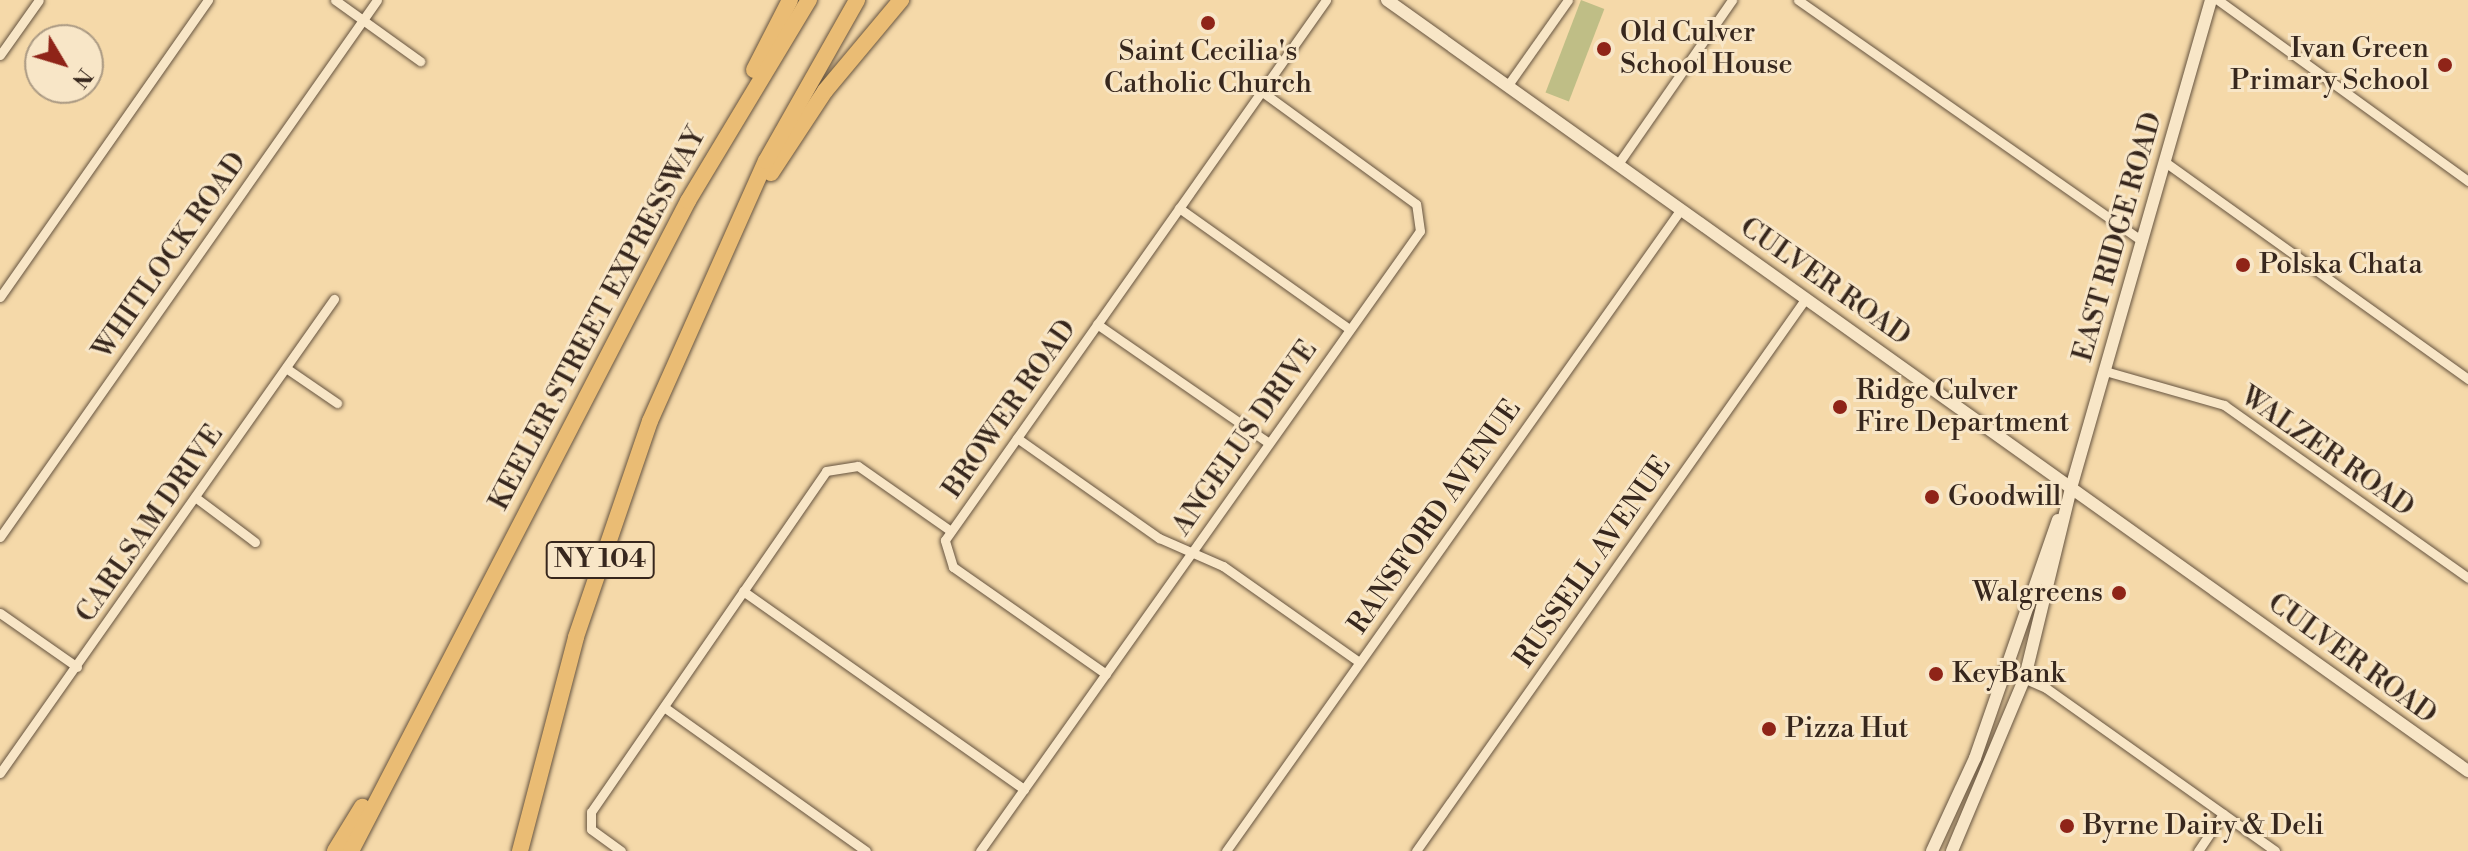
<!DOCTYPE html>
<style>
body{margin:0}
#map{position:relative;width:2468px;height:851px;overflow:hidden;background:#f5d9a9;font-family:"Libre Bodoni",serif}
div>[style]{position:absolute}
.green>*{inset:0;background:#bfbe86;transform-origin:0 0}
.roads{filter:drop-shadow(0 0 2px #665440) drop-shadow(0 0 2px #665440)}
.minor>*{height:9px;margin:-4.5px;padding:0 4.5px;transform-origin:4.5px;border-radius:4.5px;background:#f8e6c7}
.secondary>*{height:12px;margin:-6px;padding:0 6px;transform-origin:6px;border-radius:6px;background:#f8e6c7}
.motorway>*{height:16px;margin:-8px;padding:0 8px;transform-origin:8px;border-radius:8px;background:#eabc74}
.dots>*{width:22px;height:22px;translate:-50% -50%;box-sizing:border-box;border:4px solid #f8e6c7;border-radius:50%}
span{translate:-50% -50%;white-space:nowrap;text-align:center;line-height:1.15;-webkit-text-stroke:6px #f8e6c7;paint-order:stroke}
.shield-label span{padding:2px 6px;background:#f8e6c7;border:2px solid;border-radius:6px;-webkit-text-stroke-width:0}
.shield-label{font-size:26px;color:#37271d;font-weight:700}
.poi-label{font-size:28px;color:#37271d}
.left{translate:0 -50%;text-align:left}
.right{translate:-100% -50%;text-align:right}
.street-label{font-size:28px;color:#37271d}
.north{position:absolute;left:24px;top:24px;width:80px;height:80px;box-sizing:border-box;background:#f8e6c7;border:2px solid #ab9a83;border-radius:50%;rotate:128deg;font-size:22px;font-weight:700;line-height:32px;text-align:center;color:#37271d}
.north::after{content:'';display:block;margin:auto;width:28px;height:36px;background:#8f2418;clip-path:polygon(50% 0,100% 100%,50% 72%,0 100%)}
</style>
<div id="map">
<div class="green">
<div style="left:1581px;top:0;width:25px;height:99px;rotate:21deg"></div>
</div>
<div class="roads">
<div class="minor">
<div style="left:335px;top:0;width:105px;rotate:35.7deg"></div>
<div style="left:1798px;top:0;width:420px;rotate:35deg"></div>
<div style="left:2218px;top:0;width:309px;rotate:35.9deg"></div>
<div style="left:0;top:55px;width:67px;rotate:-54.7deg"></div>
<div style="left:1508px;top:85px;width:104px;rotate:-54.8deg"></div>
<div style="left:2165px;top:162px;width:373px;rotate:35.6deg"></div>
<div style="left:1618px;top:164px;width:200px;rotate:-55.2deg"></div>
<div style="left:1179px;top:208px;width:209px;rotate:35.4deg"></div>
<div style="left:0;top:297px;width:363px;rotate:-55deg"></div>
<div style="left:1097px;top:324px;width:209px;rotate:34.7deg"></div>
<div style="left:286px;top:368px;width:62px;rotate:34.5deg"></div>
<div style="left:2105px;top:371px;width:124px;rotate:15.9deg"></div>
<div style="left:2224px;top:405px;width:299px;rotate:35.3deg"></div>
<div style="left:1017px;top:438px;width:174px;rotate:35.2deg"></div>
<div style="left:1159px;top:538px;width:70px;rotate:23.6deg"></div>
<div style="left:1223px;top:566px;width:166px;rotate:35.2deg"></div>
<div style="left:195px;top:497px;width:75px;rotate:36.9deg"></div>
<div style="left:0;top:537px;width:656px;rotate:-54.93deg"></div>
<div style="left:743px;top:591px;width:344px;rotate:35.2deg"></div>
<div style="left:0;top:613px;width:94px;rotate:35deg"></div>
<div style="left:2005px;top:670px;width:45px;rotate:23.7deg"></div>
<div style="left:2046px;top:688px;width:281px;rotate:35.4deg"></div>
<div style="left:1106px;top:674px;width:187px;rotate:-145deg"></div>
<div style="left:953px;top:567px;width:28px;rotate:-107deg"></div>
<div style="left:945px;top:540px;width:661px;rotate:-54.79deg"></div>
<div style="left:664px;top:707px;width:248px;rotate:35.5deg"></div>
<div style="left:0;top:773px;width:580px;rotate:-54.83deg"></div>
<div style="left:621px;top:851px;width:37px;rotate:-144deg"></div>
<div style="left:591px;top:829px;width:17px;rotate:-90deg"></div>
<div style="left:591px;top:812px;width:414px;rotate:-55.4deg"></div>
<div style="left:826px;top:471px;width:32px;rotate:-9deg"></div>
<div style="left:858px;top:466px;width:113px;rotate:35deg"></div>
<div style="left:980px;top:851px;width:760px;rotate:-54.64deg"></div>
<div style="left:1420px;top:231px;width:27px;rotate:-98deg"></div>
<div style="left:1416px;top:204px;width:192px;rotate:-143.9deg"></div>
<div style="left:1226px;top:851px;width:787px;rotate:-54.67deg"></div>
<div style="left:1416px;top:851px;width:677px;rotate:-54.81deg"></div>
<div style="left:2198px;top:851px;width:45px;rotate:-56deg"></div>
</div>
<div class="secondary">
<div style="left:1387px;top:0;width:1328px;rotate:35.5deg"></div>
<div style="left:1932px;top:851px;width:102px;rotate:-65.2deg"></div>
<div style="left:1975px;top:758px;width:252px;rotate:-70.8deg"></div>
<div style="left:1952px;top:851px;width:189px;rotate:-67.2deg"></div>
<div style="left:2025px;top:677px;width:195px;rotate:-76.3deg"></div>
<div style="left:2071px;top:488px;width:508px;rotate:-73.99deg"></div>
</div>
<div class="motorway">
<div style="left:754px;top:70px;width:79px;rotate:-62.8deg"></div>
<div style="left:771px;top:173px;width:98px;rotate:-56.6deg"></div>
<div style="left:825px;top:91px;width:119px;rotate:-50.1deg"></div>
<div style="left:335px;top:851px;width:52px;rotate:-58.5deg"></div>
<div style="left:351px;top:851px;width:732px;rotate:-62.59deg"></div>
<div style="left:688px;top:201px;width:235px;rotate:-59deg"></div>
<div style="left:520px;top:851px;width:221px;rotate:-75.3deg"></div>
<div style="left:576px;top:637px;width:228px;rotate:-71.1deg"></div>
<div style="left:650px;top:421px;width:285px;rotate:-66deg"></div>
<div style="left:766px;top:161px;width:185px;rotate:-60.5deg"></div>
</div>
</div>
<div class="dots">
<div style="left:1208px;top:23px;background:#8f2418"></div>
<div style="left:1604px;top:49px;background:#8f2418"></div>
<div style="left:2445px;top:65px;background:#8f2418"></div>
<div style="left:2243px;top:265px;background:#8f2418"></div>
<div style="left:1840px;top:407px;background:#8f2418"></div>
<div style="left:1932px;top:497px;background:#8f2418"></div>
<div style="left:2119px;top:593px;background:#8f2418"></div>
<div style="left:1936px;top:674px;background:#8f2418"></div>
<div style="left:1769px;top:729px;background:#8f2418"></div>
<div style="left:2067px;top:826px;background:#8f2418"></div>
</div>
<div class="shield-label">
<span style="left:600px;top:560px">NY 104</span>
</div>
<div class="poi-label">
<span class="left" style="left:1620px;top:49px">Old Culver<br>School House</span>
<span class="right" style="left:2429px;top:65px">Ivan Green<br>Primary School</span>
<span style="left:1208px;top:68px">Saint Cecilia's<br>Catholic Church</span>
<span class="left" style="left:2259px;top:265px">Polska Chata</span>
<span class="left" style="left:1856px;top:407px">Ridge Culver<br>Fire Department</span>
<span class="left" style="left:1948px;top:497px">Goodwill</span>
<span class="right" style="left:2103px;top:593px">Walgreens</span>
<span class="left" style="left:1952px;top:674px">KeyBank</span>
<span class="left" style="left:1785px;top:729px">Pizza Hut</span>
<span class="left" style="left:2083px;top:826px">Byrne Dairy &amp; Deli</span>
</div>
<div class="street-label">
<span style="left:2118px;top:237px;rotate:-74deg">EAST RIDGE ROAD</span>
<span style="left:170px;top:256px;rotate:-55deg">WHITLOCK ROAD</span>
<span style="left:1825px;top:282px;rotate:35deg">CULVER ROAD</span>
<span style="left:598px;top:319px;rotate:-62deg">KEELER STREET EXPRESSWAY</span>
<span style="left:1010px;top:409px;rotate:-55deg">BROWER ROAD</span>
<span style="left:1245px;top:438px;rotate:-55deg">ANGELUS DRIVE</span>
<span style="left:2327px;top:452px;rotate:35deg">WALZER ROAD</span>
<span style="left:1435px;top:517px;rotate:-55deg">RANSFORD AVENUE</span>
<span style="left:150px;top:524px;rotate:-55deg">CARLSAM DRIVE</span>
<span style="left:1593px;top:562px;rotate:-55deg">RUSSELL AVENUE</span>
<span style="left:2352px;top:659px;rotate:36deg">CULVER ROAD</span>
</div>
<div class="north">N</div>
</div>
